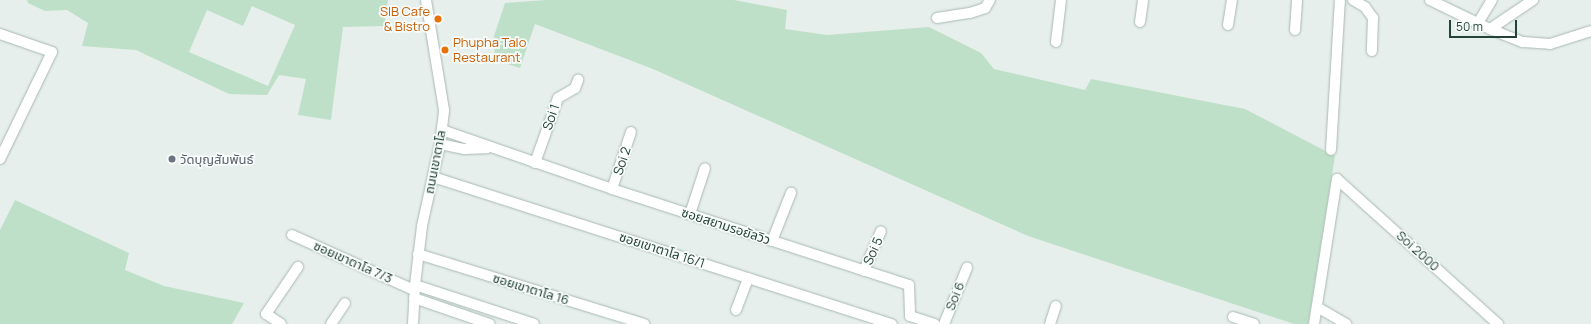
<!DOCTYPE html>
<meta charset="utf-8">
<style>
body{margin:0}
#map{position:relative;width:1591px;height:324px;overflow:hidden;background:#e6efeb;font-family:Manrope,"Noto Sans Thai",sans-serif}
div>[style]{position:absolute}
.green>*{inset:0;background:#bfe0c8}
.roads{filter:drop-shadow(0 0 1px #a8b8b2) drop-shadow(0 0 1px #a8b8b2)}
.minor>*{height:10px;margin:-5px;padding:0 5px;transform-origin:5px;border-radius:5px;background:#fff}
.dots>*{width:11px;height:11px;translate:-50% -50%;box-sizing:border-box;border:2px solid #f7fbf9;border-radius:50%}
span{translate:-50% -50%;white-space:nowrap;text-align:center;line-height:1.15;-webkit-text-stroke:3.5px #f7fbf9;paint-order:stroke}
.food-label{font-size:13px;color:#c56008}
.right{translate:-100% -50%;text-align:right}
.left{translate:0 -50%;text-align:left}
.street-label{font-size:13px;color:#24423a}
.worship-label{font-size:13px;color:#5b616d}
.scale{position:absolute;left:1449px;top:20px;width:68px;height:18px;box-sizing:border-box;border:2px solid #24423a;border-top:0;padding-left:5px;font-size:12px;line-height:14px;white-space:nowrap;color:#24423a;-webkit-text-stroke:3px #f7fbf9;paint-order:stroke}
</style>
<div id="map">
<div class="green">
<div style="clip-path:polygon(evenodd,27px 0,388px 0,384px 26px,343px 27px,331px 120px,298px 115px,306px 79px,279px 75px,267px 95px,229px 94px,136px 50px,82px 46px,88px 23px,67px 10px,45px 11px,28px 3px,27px 0,252px 6px,295px 25px,268px 86px,189px 52px,207px 10px,243px 26px,252px 6px)"></div>
<div style="clip-path:polygon(547px 0,734px 0,787px 10px,785px 29px,827px 35px,929px 27px,981px 53px,994px 69px,1085px 90px,1091px 79px,1245px 109px,1335px 156px,1308px 324px,1294px 324px,1028px 236px,653px 69px,535px 24px,520px 68px,495px 60px,494px 36px,505px 3px)"></div>
<div style="clip-path:polygon(15px 200px,129px 253px,125px 270px,164px 286px,244px 303px,232px 324px,0 324px,0 230px)"></div>
</div>
<div class="roads">
<div class="minor">
<div style="left:1353px;top:0;width:14px;rotate:30deg"></div>
<div style="left:1365px;top:7px;width:14px;rotate:54deg"></div>
<div style="left:1373px;top:18px;width:33px;rotate:92deg"></div>
<div style="left:1430px;top:0;width:67px;rotate:25.8deg"></div>
<div style="left:1490px;top:29px;width:52px;rotate:-34deg"></div>
<div style="left:937px;top:18px;width:33px;rotate:-9deg"></div>
<div style="left:970px;top:13px;width:16px;rotate:-18deg"></div>
<div style="left:985px;top:8px;width:9px;rotate:-58deg"></div>
<div style="left:1140px;top:22px;width:22px;rotate:-82deg"></div>
<div style="left:1478px;top:23px;width:27px;rotate:-59deg"></div>
<div style="left:1228px;top:25px;width:25px;rotate:-81deg"></div>
<div style="left:1490px;top:29px;width:35px;rotate:22deg"></div>
<div style="left:1523px;top:42px;width:27px;rotate:4deg"></div>
<div style="left:1550px;top:44px;width:43px;rotate:-17.6deg"></div>
<div style="left:1295px;top:30px;width:30px;rotate:-86deg"></div>
<div style="left:0;top:34px;width:55px;rotate:19.1deg"></div>
<div style="left:52px;top:52px;width:119px;rotate:115.9deg"></div>
<div style="left:1056px;top:42px;width:42px;rotate:-83.2deg"></div>
<div style="left:442px;top:130px;width:180px;rotate:19.1deg"></div>
<div style="left:612px;top:189px;width:312px;rotate:17.9deg"></div>
<div style="left:909px;top:285px;width:31px;rotate:88deg"></div>
<div style="left:910px;top:316px;width:26px;rotate:18deg"></div>
<div style="left:440px;top:144px;width:25px;rotate:12deg"></div>
<div style="left:464px;top:149px;width:23px;rotate:-2deg"></div>
<div style="left:1331px;top:150px;width:150px;rotate:-86.6deg"></div>
<div style="left:535px;top:163px;width:69px;rotate:-70.5deg"></div>
<div style="left:558px;top:98px;width:20px;rotate:-30deg"></div>
<div style="left:575px;top:88px;width:9px;rotate:-69deg"></div>
<div style="left:433px;top:177px;width:482px;rotate:17.8deg"></div>
<div style="left:1337px;top:179px;width:217px;rotate:42deg"></div>
<div style="left:612px;top:189px;width:60px;rotate:-71.6deg"></div>
<div style="left:690px;top:214px;width:48px;rotate:-71.9deg"></div>
<div style="left:292px;top:235px;width:134px;rotate:24.3deg"></div>
<div style="left:772px;top:241px;width:52px;rotate:-68.4deg"></div>
<div style="left:418px;top:254px;width:237px;rotate:17.2deg"></div>
<div style="left:864px;top:271px;width:43px;rotate:-67deg"></div>
<div style="left:415px;top:285px;width:125px;rotate:18.1deg"></div>
<div style="left:414px;top:298px;width:80px;rotate:18.9deg"></div>
<div style="left:1317px;top:307px;width:34px;rotate:30deg"></div>
<div style="left:736px;top:310px;width:34px;rotate:-69deg"></div>
<div style="left:1233px;top:317px;width:22px;rotate:18deg"></div>
<div style="left:281px;top:324px;width:18px;rotate:-146deg"></div>
<div style="left:266px;top:314px;width:57px;rotate:-55.8deg"></div>
<div style="left:331px;top:324px;width:25px;rotate:-56deg"></div>
<div style="left:413px;top:324px;width:39px;rotate:-87deg"></div>
<div style="left:415px;top:285px;width:59px;rotate:-83.2deg"></div>
<div style="left:422px;top:226px;width:84px;rotate:-77.6deg"></div>
<div style="left:440px;top:144px;width:34px;rotate:-83deg"></div>
<div style="left:444px;top:110px;width:111px;rotate:-99.3deg"></div>
<div style="left:944px;top:324px;width:61px;rotate:-67.7deg"></div>
<div style="left:1050px;top:324px;width:19px;rotate:-72deg"></div>
<div style="left:1314px;top:324px;width:147px;rotate:-81deg"></div>
</div>
</div>
<div class="dots">
<div style="left:438px;top:19px;background:#e8710a"></div>
<div style="left:445px;top:50px;background:#e8710a"></div>
<div style="left:172px;top:159px;background:#6b7280"></div>
</div>
<div class="food-label">
<span class="right" style="left:430px;top:19px">SIB Cafe<br>&amp; Bistro</span>
<span class="left" style="left:453px;top:50px">Phupha Talo<br>Restaurant</span>
</div>
<div class="street-label">
<span style="left:551px;top:117px;rotate:-71deg">Soi 1</span>
<span style="left:622px;top:161px;rotate:-72deg">Soi 2</span>
<span style="left:435px;top:162px;rotate:-79deg">ถนนเขาตาโล</span>
<span style="left:726px;top:226px;rotate:18deg">ซอยสยามรอยัลวิว</span>
<span style="left:662px;top:250px;rotate:18deg">ซอยเขาตาโล 16/1</span>
<span style="left:873px;top:251px;rotate:-66deg">Soi 5</span>
<span style="left:1418px;top:251px;rotate:42deg">Soi 2000</span>
<span style="left:353px;top:262px;rotate:24deg">ซอยเขาตาโล 7/3</span>
<span style="left:531px;top:289px;rotate:17deg">ซอยเขาตาโล 16</span>
<span style="left:955px;top:296px;rotate:-68deg">Soi 6</span>
</div>
<div class="worship-label">
<span class="left" style="left:180px;top:159px">วัดบุญสัมพันธ์</span>
</div>
<div class="scale">50 m</div>
</div>
